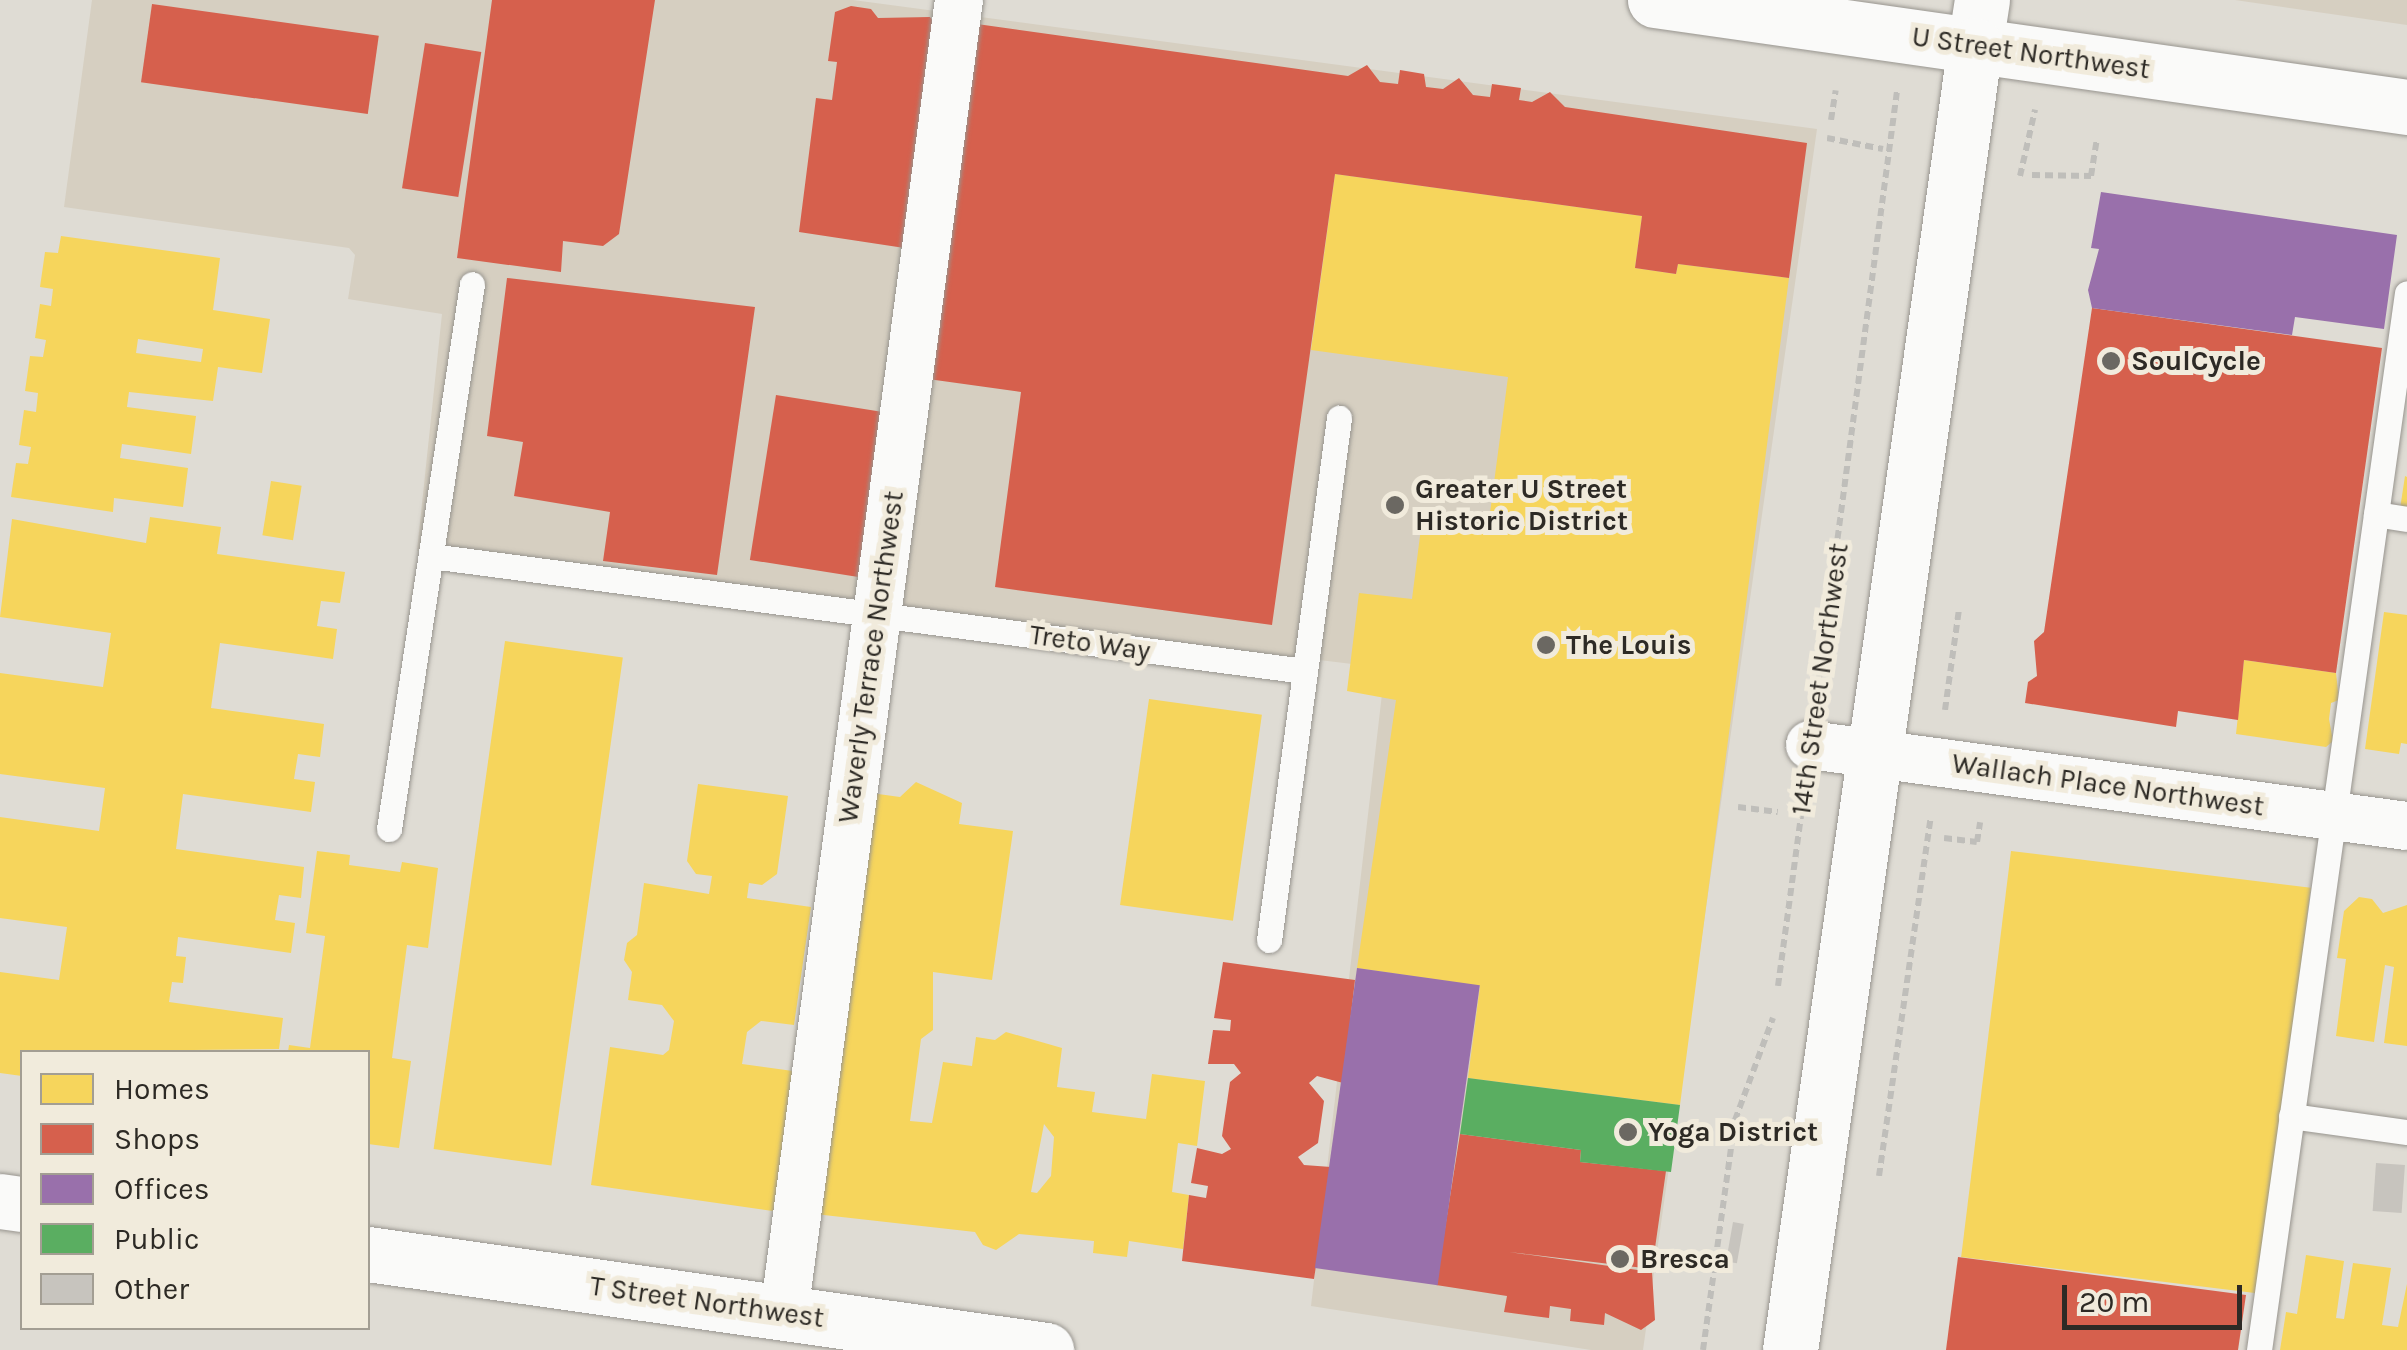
<!DOCTYPE html>
<style>
body{margin:0}
#map{position:relative;width:2407px;height:1350px;overflow:hidden;background:#dfdcd4;font-family:Karla,sans-serif}
div>[style]{position:absolute}
.built>*{inset:0;background:#d6cfc1}
.homes>*{inset:0;background:#f6d55c;transform-origin:0 0}
.shops>*{inset:0;background:#d6604d;transform-origin:0 0}
.offices>*{inset:0;background:#9970ab;transform-origin:0 0}
.public>*{inset:0;background:#5aae61}
.building>*{inset:0;background:#c7c4be;transform-origin:0 0}
.path>*{height:6px;margin-top:-3px;transform-origin:0;background:repeating-linear-gradient(90deg,#bfbeba 0 8px,transparent 0 13px)}
.roads{filter:drop-shadow(0 0 2px #98958f) drop-shadow(0 0 2px #98958f)}
.service>*{height:25px;margin:-12.5px;padding:0 12.5px;transform-origin:12.5px;border-radius:12.5px;background:#fafaf9}
.minor>*{height:48px;margin:-24px;padding:0 24px;transform-origin:24px;border-radius:24px;background:#fafaf9}
.tertiary>*{height:55px;margin:-27.5px;padding:0 27.5px;transform-origin:27.5px;border-radius:27.5px;background:#fafaf9}
.secondary>*{height:55px;margin:-27.5px;padding:0 27.5px;transform-origin:27.5px;border-radius:27.5px;background:#fafaf9}
.primary>*{height:55px;margin:-27.5px;padding:0 27.5px;transform-origin:27.5px;border-radius:27.5px;background:#fafaf9}
.dots>*{width:28px;height:28px;translate:-50% -50%;box-sizing:border-box;border:5px solid #f1ebdc;border-radius:50%}
span{translate:-50% -50%;white-space:nowrap;text-align:center;line-height:1.15;-webkit-text-stroke:10px #f1ebdc;paint-order:stroke}
.street-label{font-size:28px;color:#2d2a25}
.poi-label{font-size:28px;color:#2d2a25;font-weight:700}
.left{translate:0 -50%;text-align:left}
.legend{position:absolute;left:20px;top:1050px;width:350px;height:280px;box-sizing:border-box;background:#f1ebdc;border:2px solid #a39e93;margin:0;padding:12px 18px;list-style:none;font-size:30px;color:#2d2a25}
.legend li{display:flex;align-items:center;gap:20px;height:50px}
.legend b{width:50px;border:2px solid #a39e93}
.scale{position:absolute;left:2062px;top:1285px;width:180px;height:45px;box-sizing:border-box;border:5px solid #2d2a25;border-top:0;padding-left:12px;font-size:30px;line-height:35px;white-space:nowrap;color:#2d2a25;-webkit-text-stroke:8px #f1ebdc;paint-order:stroke}
</style>
<div id="map">
<div class="built">
<div style="clip-path:polygon(92px 0,853px 0,1817px 129px,1643px 1350px,1591px 1350px,1311px 1306px,1385px 668px,417px 551px,442px 314px,348px 299px,355px 255px,349px 248px,64px 207px)"></div>
<div style="clip-path:polygon(2235px 0,2407px 0,2407px 25px)"></div>
</div>
<div class="homes">
<div style="clip-path:polygon(1335px 174px,1642px 216px,1635px 268px,1676px 274px,1678px 264px,1789px 278px,1680px 1105px,1468px 1078px,1480px 986px,1357px 968px,1396px 700px,1347px 691px,1359px 593px,1412px 599px,1422px 520px,1488px 528px,1508px 377px,1311px 350px)"></div>
<div style="clip-path:polygon(evenodd,61px 236px,220px 258px,213px 310px,270px 319px,262px 373px,218px 367px,213px 401px,129px 392px,127px 407px,196px 416px,191px 454px,122px 444px,120px 458px,188px 468px,183px 507px,114px 498px,113px 512px,11px 497px,16px 463px,28px 464px,31px 447px,19px 445px,24px 410px,36px 412px,38px 393px,25px 391px,30px 356px,43px 357px,46px 340px,35px 338px,40px 304px,51px 306px,53px 289px,40px 287px,45px 252px,58px 253px,61px 236px,138px 339px,203px 349px,201px 362px,136px 353px,138px 339px)"></div>
<div style="clip-path:polygon(2405px 476px,2407px 477px,2407px 510px,2400px 509px)"></div>
<div style="left:271px;top:481px;width:31px;height:55px;rotate:9deg"></div>
<div style="clip-path:polygon(150px 517px,221px 527px,217px 554px,345px 572px,340px 603px,321px 601px,317px 626px,337px 629px,333px 659px,220px 643px,211px 708px,324px 724px,320px 757px,298px 754px,294px 779px,315px 782px,311px 812px,183px 794px,176px 849px,304px 867px,301px 898px,279px 895px,275px 920px,295px 923px,291px 953px,178px 937px,176px 956px,186px 957px,183px 983px,172px 982px,169px 1002px,283px 1018px,279px 1049px,22px 1052px,22px 1076px,0 1073px,0 972px,59px 980px,67px 927px,0 918px,0 817px,99px 831px,105px 788px,0 774px,0 673px,103px 687px,111px 633px,0 617px,12px 519px,146px 543px)"></div>
<div style="clip-path:polygon(2384px 612px,2407px 615px,2407px 744px,2401px 743px,2399px 754px,2365px 749px)"></div>
<div style="left:505px;top:641px;width:119px;height:513px;rotate:8deg"></div>
<div style="clip-path:polygon(2244px 660px,2336px 673px,2339px 700px,2331px 703px,2329px 719px,2333px 741px,2326px 747px,2236px 734px)"></div>
<div style="left:1149px;top:699px;width:114px;height:208px;rotate:8deg"></div>
<div style="clip-path:polygon(evenodd,916px 782px,962px 803px,959px 824px,1013px 831px,992px 980px,933px 972px,933px 1030px,921px 1039px,910px 1121px,932px 1123px,943px 1062px,972px 1066px,976px 1037px,995px 1040px,1006px 1032px,1062px 1048px,1057px 1087px,1095px 1092px,1092px 1112px,1146px 1119px,1152px 1074px,1205px 1081px,1197px 1146px,1178px 1143px,1172px 1192px,1189px 1195px,1183px 1249px,1129px 1241px,1127px 1257px,1093px 1253px,1094px 1241px,1019px 1234px,996px 1250px,983px 1245px,975px 1232px,806px 1213px,871px 793px,900px 797px,916px 782px,1044px 1124px,1054px 1137px,1051px 1176px,1037px 1193px,1031px 1192px,1044px 1124px)"></div>
<div style="clip-path:polygon(698px 784px,788px 796px,777px 874px,762px 885px,749px 883px,747px 898px,811px 907px,794px 1025px,761px 1021px,747px 1032px,742px 1064px,800px 1072px,780px 1212px,591px 1185px,610px 1047px,663px 1055px,669px 1050px,674px 1021px,662px 1005px,628px 1000px,632px 972px,624px 960px,627px 943px,637px 935px,644px 883px,709px 894px,712px 876px,696px 874px,687px 861px)"></div>
<div style="clip-path:polygon(317px 851px,350px 855px,349px 865px,400px 872px,402px 862px,438px 868px,428px 948px,407px 945px,392px 1058px,411px 1061px,399px 1148px,368px 1144px,368px 1052px,288px 1052px,289px 1045px,310px 1048px,325px 936px,306px 933px)"></div>
<div style="left:2011px;top:851px;width:302px;height:409px;rotate:7deg"></div>
<div style="clip-path:polygon(2359px 897px,2372px 899px,2383px 913px,2407px 905px,2407px 1046px,2384px 1043px,2394px 967px,2385px 965px,2374px 1042px,2336px 1036px,2346px 959px,2337px 958px,2344px 911px)"></div>
<div style="clip-path:polygon(2306px 1255px,2344px 1261px,2336px 1318px,2344px 1319px,2353px 1263px,2391px 1268px,2382px 1325px,2398px 1327px,2407px 1284px,2407px 1350px,2280px 1350px,2286px 1312px,2297px 1314px)"></div>
</div>
<div class="shops">
<div style="clip-path:polygon(492px 0,655px 0,619px 234px,603px 246px,563px 241px,561px 272px,457px 258px)"></div>
<div style="left:152px;top:4px;width:229px;height:79px;rotate:8deg"></div>
<div style="clip-path:polygon(851px 6px,871px 9px,878px 18px,930px 17px,938px 28px,911px 249px,799px 232px,816px 98px,832px 100px,837px 62px,828px 61px,835px 12px)"></div>
<div style="clip-path:polygon(977px 24px,1348px 76px,1367px 65px,1380px 82px,1398px 84px,1400px 70px,1424px 74px,1426px 87px,1443px 89px,1459px 78px,1473px 95px,1490px 97px,1492px 84px,1521px 88px,1519px 100px,1532px 102px,1550px 92px,1565px 107px,1807px 143px,1789px 278px,1678px 264px,1676px 274px,1635px 268px,1642px 216px,1335px 174px,1272px 625px,995px 587px,1021px 392px,928px 379px)"></div>
<div style="left:425px;top:43px;width:57px;height:147px;rotate:9deg"></div>
<div style="clip-path:polygon(507px 278px,755px 307px,717px 575px,603px 561px,610px 512px,514px 496px,523px 442px,487px 436px)"></div>
<div style="clip-path:polygon(2092px 308px,2382px 348px,2336px 673px,2244px 660px,2238px 720px,2178px 711px,2176px 727px,2025px 703px,2028px 682px,2037px 676px,2034px 641px,2044px 632px)"></div>
<div style="left:776px;top:395px;width:113px;height:167px;rotate:9deg"></div>
<div style="clip-path:polygon(1223px 962px,1355px 980px,1343px 1083px,1317px 1076px,1309px 1083px,1324px 1101px,1318px 1143px,1298px 1157px,1304px 1165px,1331px 1167px,1314px 1279px,1182px 1261px,1189px 1195px,1206px 1198px,1208px 1186px,1191px 1183px,1197px 1148px,1222px 1154px,1231px 1149px,1222px 1136px,1230px 1082px,1241px 1073px,1234px 1064px,1208px 1064px,1213px 1030px,1230px 1031px,1231px 1020px,1214px 1018px)"></div>
<div style="clip-path:polygon(1460px 1134px,1581px 1150px,1580px 1162px,1666px 1171px,1652px 1269px,1509px 1252px,1652px 1272px,1655px 1320px,1641px 1330px,1605px 1313px,1604px 1325px,1570px 1321px,1571px 1309px,1550px 1306px,1549px 1318px,1504px 1312px,1507px 1296px,1436px 1285px)"></div>
<div style="clip-path:polygon(1958px 1257px,2246px 1295px,2238px 1350px,1946px 1350px)"></div>
</div>
<div class="offices">
<div style="clip-path:polygon(2101px 192px,2397px 235px,2384px 329px,2295px 317px,2292px 335px,2092px 308px,2088px 290px,2099px 249px,2091px 248px)"></div>
<div style="left:1357px;top:968px;width:124px;height:303px;rotate:8deg"></div>
</div>
<div class="public">
<div style="clip-path:polygon(1468px 1078px,1680px 1105px,1671px 1172px,1580px 1162px,1581px 1150px,1460px 1134px)"></div>
</div>
<div class="building">
<div style="left:2376px;top:1163px;width:29px;height:48px;rotate:4deg"></div>
<div style="left:1733px;top:1222px;width:11px;height:40px;rotate:10deg"></div>
</div>
<div class="path">
<div style="left:1831px;top:120px;width:30px;rotate:-81deg"></div>
<div style="left:1827px;top:138px;width:57px;rotate:11.1deg"></div>
<div style="left:2032px;top:175px;width:59px;rotate:1deg"></div>
<div style="left:2091px;top:176px;width:36px;rotate:-81deg"></div>
<div style="left:2020px;top:176px;width:68px;rotate:-77.2deg"></div>
<div style="left:1817px;top:693px;width:607px;rotate:-82.43deg"></div>
<div style="left:1945px;top:710px;width:102px;rotate:-82.1deg"></div>
<div style="left:1738px;top:807px;width:40px;rotate:7.1deg"></div>
<div style="left:1944px;top:838px;width:33px;rotate:7deg"></div>
<div style="left:1977px;top:842px;width:20px;rotate:-81deg"></div>
<div style="left:1778px;top:986px;width:188px;rotate:-82.3deg"></div>
<div style="left:1879px;top:1176px;width:363px;rotate:-81.8deg"></div>
<div style="left:1703px;top:1350px;width:232px;rotate:-82.1deg"></div>
<div style="left:1735px;top:1120px;width:109px;rotate:-69.6deg"></div>
</div>
<div class="roads">
<div class="service">
<div style="left:2376px;top:514px;width:31px;rotate:9deg"></div>
<div style="left:431px;top:556px;width:881px;rotate:7.5deg"></div>
<div style="left:389px;top:829px;width:551px;rotate:-81.34deg"></div>
<div style="left:1269px;top:940px;width:527px;rotate:-82.36deg"></div>
<div style="left:2291px;top:1116px;width:117px;rotate:7.9deg"></div>
<div style="left:2259px;top:1350px;width:1067px;rotate:-82.03deg"></div>
</div>
<div class="minor">
<div style="left:1810px;top:745px;width:602px;rotate:7.73deg"></div>
<div style="left:784px;top:1313px;width:1325px;rotate:-82.41deg"></div>
</div>
<div class="tertiary">
<div style="left:0;top:1201px;width:22px;rotate:8deg"></div>
<div style="left:368px;top:1254px;width:685px;rotate:8.06deg"></div>
</div>
<div class="secondary">
<div style="left:1975px;top:45px;width:46px;rotate:-81.2deg"></div>
</div>
<div class="primary">
<div style="left:1655px;top:0;width:760px;rotate:8.1deg"></div>
<div style="left:1790px;top:1350px;width:1318px;rotate:-81.93deg"></div>
</div>
</div>
<div class="dots">
<div style="left:2111px;top:361px;background:#6b6862"></div>
<div style="left:1395px;top:505px;background:#6b6862"></div>
<div style="left:1546px;top:645px;background:#6b6862"></div>
<div style="left:1628px;top:1132px;background:#6b6862"></div>
<div style="left:1620px;top:1259px;background:#6b6862"></div>
</div>
<div class="street-label">
<span style="left:2031px;top:53px;rotate:8deg">U Street Northwest</span>
<span style="left:1090px;top:643px;rotate:8deg">Treto Way</span>
<span style="left:871px;top:657px;rotate:-82deg">Waverly Terrace Northwest</span>
<span style="left:1820px;top:679px;rotate:-82deg">14th Street Northwest</span>
<span style="left:2108px;top:785px;rotate:8deg">Wallach Place Northwest</span>
<span style="left:707px;top:1302px;rotate:8deg">T Street Northwest</span>
</div>
<div class="poi-label">
<span class="left" style="left:2131px;top:361px">SoulCycle</span>
<span class="left" style="left:1415px;top:505px">Greater U Street<br>Historic District</span>
<span class="left" style="left:1566px;top:645px">The Louis</span>
<span class="left" style="left:1648px;top:1132px">Yoga District</span>
<span class="left" style="left:1640px;top:1259px">Bresca</span>
</div>
<ul class="legend">
<li><b style="height:28px;background:#f6d55c"></b>Homes</li>
<li><b style="height:28px;background:#d6604d"></b>Shops</li>
<li><b style="height:28px;background:#9970ab"></b>Offices</li>
<li><b style="height:28px;background:#5aae61"></b>Public</li>
<li><b style="height:28px;background:#c7c4be"></b>Other</li>
</ul>
<div class="scale">20 m</div>
</div>
